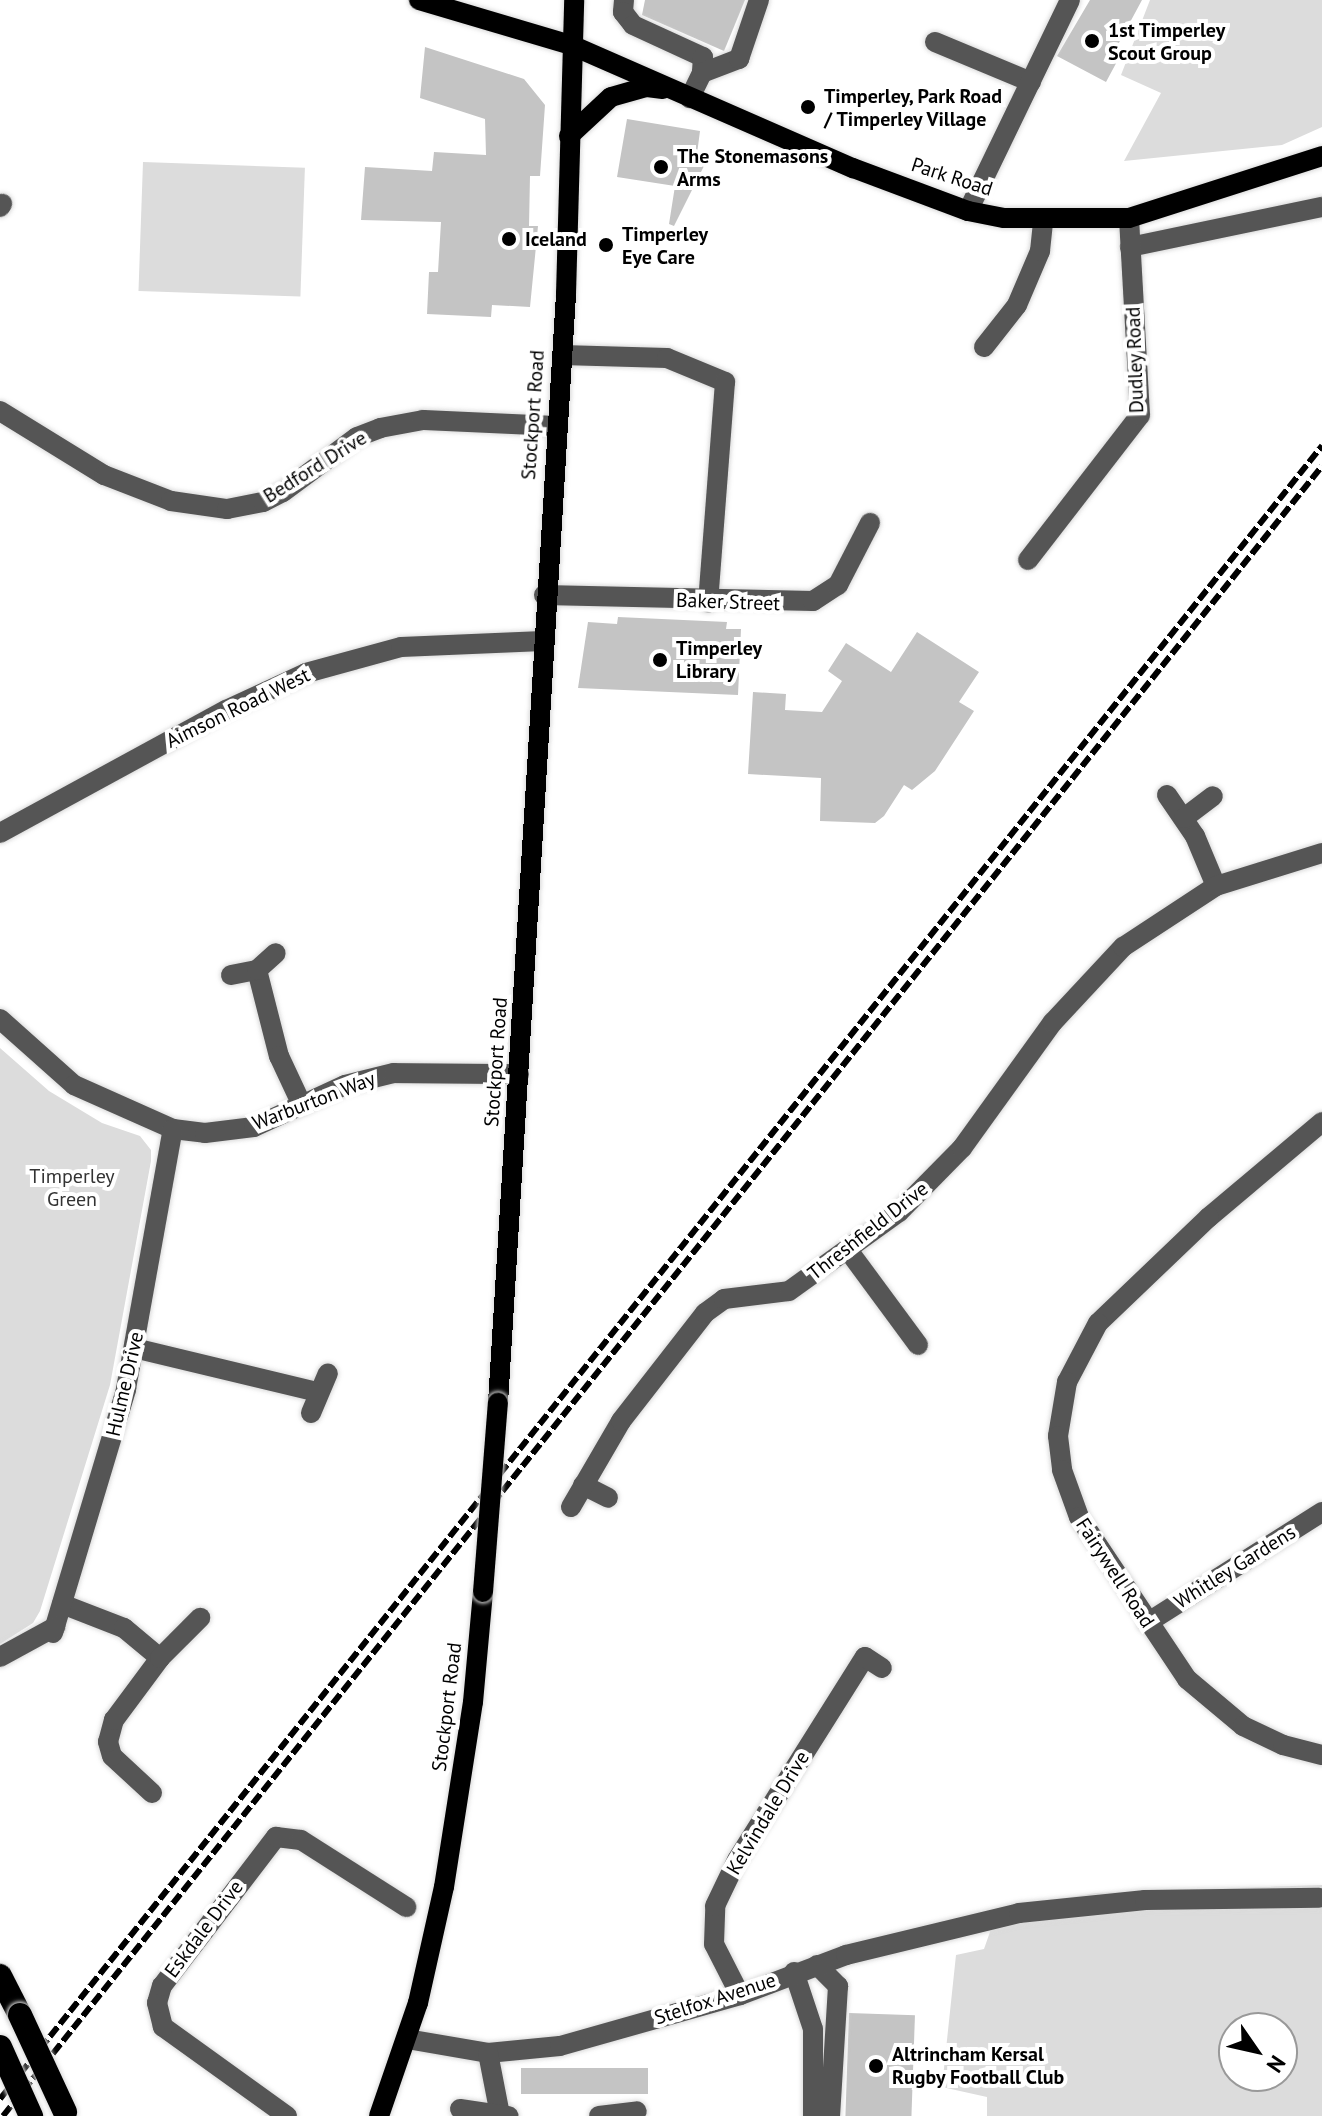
<!DOCTYPE html>
<style>
body{margin:0}
#map{position:relative;width:1322px;height:2116px;overflow:hidden;background:#fff;font-family:"PT Sans",sans-serif}
div>[style]{position:absolute}
.green>*{inset:0;background:#dcdcdc;transform-origin:0 0}
.building>*{inset:0;background:#c4c4c4;transform-origin:0 0}
.roads{filter:drop-shadow(0 0 2px #dbdbdb) drop-shadow(0 0 2px #dbdbdb)}
.minor>*{height:20px;margin:-10px;padding:0 10px;transform-origin:10px;border-radius:10px;background:#555}
.major>*{height:20px;margin:-10px;padding:0 10px;transform-origin:10px;border-radius:10px;background:#000}
.highway>*{height:24px;margin:-12px;padding:0 12px;transform-origin:12px;border-radius:12px;background:#000}
.rail>*{height:6px;margin-top:-3px;transform-origin:0;background:repeating-linear-gradient(90deg,#000 0 12px,transparent 0 16px)}
.bridges{filter:drop-shadow(0 0 2px #dbdbdb) drop-shadow(0 0 2px #dbdbdb)}
.major-bridge>*{height:20px;margin:-10px;padding:0 10px;transform-origin:10px;border-radius:10px;background:#000}
.highway-bridge>*{height:24px;margin:-12px;padding:0 12px;transform-origin:12px;border-radius:12px;background:#000}
.dots>*{width:22px;height:22px;translate:-50% -50%;box-sizing:border-box;border:4px solid #fff;border-radius:50%}
span{translate:-50% -50%;white-space:nowrap;text-align:center;line-height:1.15;-webkit-text-stroke:8px #fff;paint-order:stroke}
.poi-label{font-size:20px;color:#000;font-weight:700}
.left{translate:0 -50%;text-align:left}
.street-label{font-size:20px;color:#000}
.park-label{font-size:20px;color:#333}
.north{position:absolute;left:1218px;top:2012px;width:80px;height:80px;box-sizing:border-box;background:#fff;border:2px solid #999;border-radius:50%;rotate:124deg;font-size:22px;font-weight:700;line-height:32px;text-align:center;color:#000}
.north::after{content:'';display:block;margin:auto;width:28px;height:36px;background:#000;clip-path:polygon(50% 0,100% 100%,50% 72%,0 100%)}
</style>
<div id="map">
<div class="green">
<div style="clip-path:polygon(1150px 0,1322px 0,1322px 127px,1282px 145px,1124px 161px,1161px 93px,1121px 75px)"></div>
<div style="left:143px;top:162px;width:162px;height:129px;rotate:2deg"></div>
<div style="clip-path:polygon(0 1048px,49px 1091px,102px 1123px,140px 1136px,151px 1150px,151px 1161px,110px 1385px,40px 1611px,33px 1623px,0 1644px)"></div>
<div style="clip-path:polygon(evenodd,1322px 1885px,1322px 2116px,987px 2116px,987px 2097px,942px 2087px,956px 1955px,984px 1949px,998px 1909px,1096px 1893px,1322px 1885px,1234px 2028px,1282px 2028px,1282px 2076px,1234px 2076px,1234px 2028px)"></div>
</div>
<div class="building">
<div style="clip-path:polygon(645px 0,745px 0,724px 51px,642px 15px)"></div>
<div style="clip-path:polygon(1090px 0,1142px 0,1114px 52px,1120px 56px,1106px 82px,1057px 56px)"></div>
<div style="clip-path:polygon(425px 47px,524px 79px,545px 105px,540px 176px,530px 176px,529px 226px,538px 226px,530px 307px,492px 305px,491px 317px,427px 314px,429px 272px,438px 272px,441px 222px,361px 220px,365px 167px,432px 171px,434px 152px,486px 155px,485px 119px,420px 98px)"></div>
<div style="clip-path:polygon(627px 119px,700px 131px,697px 154px,709px 156px,674px 226px,669px 224px,675px 186px,617px 177px)"></div>
<div style="clip-path:polygon(618px 617px,727px 622px,726px 629px,741px 629px,738px 695px,578px 688px,588px 622px,617px 624px)"></div>
<div style="clip-path:polygon(917px 632px,979px 672px,959px 702px,974px 711px,935px 771px,912px 790px,904px 785px,884px 816px,875px 823px,820px 821px,821px 778px,748px 774px,753px 692px,786px 694px,785px 710px,822px 712px,842px 681px,828px 671px,846px 643px,891px 672px)"></div>
<div style="left:849px;top:2013px;width:66px;height:103px;rotate:2deg"></div>
<div style="left:648px;top:2068px;width:26px;height:127px;rotate:90deg"></div>
</div>
<div class="roads">
<div class="minor">
<div style="left:624px;top:0;width:12px;rotate:95deg"></div>
<div style="left:623px;top:12px;width:16px;rotate:52deg"></div>
<div style="left:633px;top:25px;width:77px;rotate:24.6deg"></div>
<div style="left:703px;top:57px;width:16px;rotate:94deg"></div>
<div style="left:702px;top:73px;width:28px;rotate:116deg"></div>
<div style="left:935px;top:42px;width:104px;rotate:22.6deg"></div>
<div style="left:702px;top:73px;width:40px;rotate:-21deg"></div>
<div style="left:739px;top:59px;width:62px;rotate:-71.3deg"></div>
<div style="left:0;top:207px;width:4px;rotate:-56deg"></div>
<div style="left:968px;top:211px;width:234px;rotate:-64.2deg"></div>
<div style="left:1130px;top:247px;width:196px;rotate:-11.8deg"></div>
<div style="left:984px;top:347px;width:53px;rotate:-51.8deg"></div>
<div style="left:1017px;top:305px;width:59px;rotate:-66.9deg"></div>
<div style="left:1040px;top:251px;width:30px;rotate:-84deg"></div>
<div style="left:562px;top:355px;width:105px;rotate:1.6deg"></div>
<div style="left:667px;top:358px;width:63px;rotate:22.5deg"></div>
<div style="left:725px;top:382px;width:221px;rotate:94.4deg"></div>
<div style="left:0;top:411px;width:122px;rotate:31.6deg"></div>
<div style="left:104px;top:475px;width:72px;rotate:21.2deg"></div>
<div style="left:171px;top:501px;width:57px;rotate:8.1deg"></div>
<div style="left:227px;top:509px;width:37px;rotate:-11deg"></div>
<div style="left:263px;top:502px;width:22px;rotate:-27deg"></div>
<div style="left:283px;top:492px;width:92px;rotate:-36.6deg"></div>
<div style="left:357px;top:437px;width:25px;rotate:-21deg"></div>
<div style="left:380px;top:428px;width:44px;rotate:-10.5deg"></div>
<div style="left:423px;top:420px;width:134px;rotate:2.6deg"></div>
<div style="left:1028px;top:560px;width:183px;rotate:-52.3deg"></div>
<div style="left:1140px;top:415px;width:197px;rotate:-93.2deg"></div>
<div style="left:544px;top:595px;width:269px;rotate:1.3deg"></div>
<div style="left:813px;top:601px;width:30px;rotate:-33deg"></div>
<div style="left:838px;top:585px;width:70px;rotate:-62.7deg"></div>
<div style="left:1167px;top:795px;width:50px;rotate:55.7deg"></div>
<div style="left:1195px;top:836px;width:54px;rotate:67.2deg"></div>
<div style="left:1184px;top:818px;width:36px;rotate:-37deg"></div>
<div style="left:0;top:833px;width:257px;rotate:-28.6deg"></div>
<div style="left:226px;top:710px;width:88px;rotate:-24.8deg"></div>
<div style="left:306px;top:673px;width:98px;rotate:-15.3deg"></div>
<div style="left:401px;top:647px;width:142px;rotate:-2.4deg"></div>
<div style="left:257px;top:970px;width:89px;rotate:75.7deg"></div>
<div style="left:279px;top:1056px;width:54px;rotate:64.9deg"></div>
<div style="left:231px;top:975px;width:26px;rotate:-11deg"></div>
<div style="left:257px;top:970px;width:25px;rotate:-42deg"></div>
<div style="left:0;top:1019px;width:99px;rotate:41.7deg"></div>
<div style="left:74px;top:1085px;width:108px;rotate:24deg"></div>
<div style="left:173px;top:1129px;width:32px;rotate:7deg"></div>
<div style="left:205px;top:1133px;width:49px;rotate:-7deg"></div>
<div style="left:254px;top:1127px;width:100px;rotate:-24.8deg"></div>
<div style="left:345px;top:1085px;width:50px;rotate:-13.8deg"></div>
<div style="left:394px;top:1073px;width:125px;rotate:0.5deg"></div>
<div style="left:1322px;top:1122px;width:148px;rotate:139.9deg"></div>
<div style="left:1209px;top:1217px;width:153px;rotate:136.3deg"></div>
<div style="left:1098px;top:1323px;width:67px;rotate:117.7deg"></div>
<div style="left:1067px;top:1382px;width:55px;rotate:99.5deg"></div>
<div style="left:1058px;top:1436px;width:34px;rotate:83deg"></div>
<div style="left:1062px;top:1470px;width:50px;rotate:70.1deg"></div>
<div style="left:1079px;top:1517px;width:195px;rotate:56.3deg"></div>
<div style="left:1187px;top:1679px;width:73px;rotate:40deg"></div>
<div style="left:1243px;top:1726px;width:44px;rotate:25.4deg"></div>
<div style="left:1283px;top:1745px;width:40px;rotate:14.4deg"></div>
<div style="left:848px;top:1250px;width:118px;rotate:53.6deg"></div>
<div style="left:134px;top:1348px;width:188px;rotate:13.5deg"></div>
<div style="left:311px;top:1413px;width:43px;rotate:-67deg"></div>
<div style="left:583px;top:1485px;width:28px;rotate:27deg"></div>
<div style="left:571px;top:1507px;width:99px;rotate:-59.8deg"></div>
<div style="left:621px;top:1421px;width:137px;rotate:-52.1deg"></div>
<div style="left:705px;top:1313px;width:24px;rotate:-36deg"></div>
<div style="left:724px;top:1299px;width:65px;rotate:-7deg"></div>
<div style="left:789px;top:1291px;width:135px;rotate:-35.7deg"></div>
<div style="left:899px;top:1212px;width:90px;rotate:-45.5deg"></div>
<div style="left:962px;top:1148px;width:155px;rotate:-54.2deg"></div>
<div style="left:1053px;top:1022px;width:103px;rotate:-47deg"></div>
<div style="left:1123px;top:947px;width:111px;rotate:-33.3deg"></div>
<div style="left:1216px;top:886px;width:111px;rotate:-17.3deg"></div>
<div style="left:62px;top:1604px;width:66px;rotate:21.2deg"></div>
<div style="left:124px;top:1628px;width:47px;rotate:39.8deg"></div>
<div style="left:1147px;top:1623px;width:207px;rotate:-32.4deg"></div>
<div style="left:53px;top:1633px;width:255px;rotate:-73.3deg"></div>
<div style="left:126px;top:1389px;width:264px;rotate:-79.8deg"></div>
<div style="left:0;top:1657px;width:63px;rotate:-28.6deg"></div>
<div style="left:152px;top:1793px;width:54px;rotate:-137.2deg"></div>
<div style="left:112px;top:1756px;width:15px;rotate:-106deg"></div>
<div style="left:108px;top:1742px;width:23px;rotate:-75deg"></div>
<div style="left:114px;top:1720px;width:77px;rotate:-53.4deg"></div>
<div style="left:160px;top:1658px;width:57px;rotate:-45deg"></div>
<div style="left:817px;top:1965px;width:30px;rotate:45deg"></div>
<div style="left:838px;top:1986px;width:130px;rotate:93.5deg"></div>
<div style="left:794px;top:1972px;width:60px;rotate:71.6deg"></div>
<div style="left:813px;top:2029px;width:87px;rotate:90deg"></div>
<div style="left:740px;top:1995px;width:57px;rotate:-117deg"></div>
<div style="left:714px;top:1944px;width:38px;rotate:-88deg"></div>
<div style="left:715px;top:1906px;width:51px;rotate:-64.4deg"></div>
<div style="left:737px;top:1860px;width:240px;rotate:-57.8deg"></div>
<div style="left:865px;top:1657px;width:20px;rotate:33deg"></div>
<div style="left:407px;top:2039px;width:82px;rotate:9.8deg"></div>
<div style="left:488px;top:2053px;width:72px;rotate:-5.6deg"></div>
<div style="left:560px;top:2046px;width:187px;rotate:-15.8deg"></div>
<div style="left:740px;top:1995px;width:113px;rotate:-20.7deg"></div>
<div style="left:846px;top:1955px;width:178px;rotate:-13.6deg"></div>
<div style="left:1019px;top:1913px;width:127px;rotate:-5.9deg"></div>
<div style="left:1145px;top:1900px;width:174px;rotate:-0.7deg"></div>
<div style="left:488px;top:2053px;width:63px;rotate:79deg"></div>
<div style="left:460px;top:2109px;width:49px;rotate:8.3deg"></div>
<div style="left:287px;top:2116px;width:153px;rotate:-144.3deg"></div>
<div style="left:163px;top:2027px;width:25px;rotate:-104deg"></div>
<div style="left:157px;top:2003px;width:18px;rotate:-74deg"></div>
<div style="left:162px;top:1986px;width:188px;rotate:-52.6deg"></div>
<div style="left:276px;top:1837px;width:25px;rotate:7deg"></div>
<div style="left:301px;top:1840px;width:125px;rotate:32.5deg"></div>
<div style="left:599px;top:2116px;width:38px;rotate:-7deg"></div>
</div>
<div class="major">
<div style="left:419px;top:0;width:159px;rotate:16.5deg"></div>
<div style="left:571px;top:45px;width:308px;rotate:23.6deg"></div>
<div style="left:853px;top:168px;width:123px;rotate:20.5deg"></div>
<div style="left:968px;top:211px;width:37px;rotate:11deg"></div>
<div style="left:1004px;top:218px;width:125px"></div>
<div style="left:1129px;top:218px;width:203px;rotate:-17.8deg"></div>
<div style="left:569px;top:136px;width:57px;rotate:-42.9deg"></div>
<div style="left:611px;top:97px;width:37px;rotate:-16deg"></div>
<div style="left:647px;top:87px;width:16px;rotate:7deg"></div>
<div style="left:498px;top:1403px;width:1111px;rotate:-86.49deg"></div>
<div style="left:566px;top:294px;width:294px;rotate:-88.4deg"></div>
<div style="left:379px;top:2116px;width:120px;rotate:-71deg"></div>
<div style="left:418px;top:2003px;width:119px;rotate:-77.4deg"></div>
<div style="left:444px;top:1887px;width:187px;rotate:-81.1deg"></div>
<div style="left:473px;top:1702px;width:110px;rotate:-84.8deg"></div>
</div>
<div class="highway">
<div style="left:0;top:1976px;width:44px;rotate:62.9deg"></div>
</div>
</div>
<div class="rail">
<div style="left:0;top:2099px;width:2117px;rotate:-51.35deg"></div>
<div style="left:3px;top:2116px;width:2112px;rotate:-51.36deg"></div>
</div>
<div class="bridges">
<div class="major-bridge">
<div style="left:483px;top:1592px;width:190px;rotate:-85.5deg"></div>
</div>
<div class="highway-bridge">
<div style="left:20px;top:2015px;width:107px;rotate:65.1deg"></div>
<div style="left:0;top:2047px;width:76px;rotate:65.8deg"></div>
</div>
</div>
<div class="dots">
<div style="left:1092px;top:41px;background:#000"></div>
<div style="left:808px;top:107px;background:#000"></div>
<div style="left:661px;top:167px;background:#000"></div>
<div style="left:509px;top:239px;background:#000"></div>
<div style="left:606px;top:245px;background:#000"></div>
<div style="left:660px;top:660px;background:#000"></div>
<div style="left:876px;top:2066px;background:#000"></div>
</div>
<div class="poi-label">
<span class="left" style="left:1108px;top:42px">1st Timperley<br>Scout Group</span>
<span class="left" style="left:824px;top:108px">Timperley, Park Road<br>/ Timperley Village</span>
<span class="left" style="left:677px;top:168px">The Stonemasons<br>Arms</span>
<span class="left" style="left:622px;top:246px">Timperley<br>Eye Care</span>
<span class="left" style="left:525px;top:239px">Iceland</span>
<span class="left" style="left:676px;top:660px">Timperley<br>Library</span>
<span class="left" style="left:892px;top:2066px">Altrincham Kersal<br>Rugby Football Club</span>
</div>
<div class="street-label">
<span style="left:952px;top:177px;rotate:18deg">Park Road</span>
<span style="left:1135px;top:360px;rotate:-92deg">Dudley Road</span>
<span style="left:533px;top:415px;rotate:-86deg">Stockport Road</span>
<span style="left:315px;top:467px;rotate:-32deg">Bedford Drive</span>
<span style="left:728px;top:602px;rotate:2deg">Baker Street</span>
<span style="left:238px;top:708px;rotate:-26deg">Aimson Road West</span>
<span style="left:496px;top:1062px;rotate:-86deg">Stockport Road</span>
<span style="left:314px;top:1101px;rotate:-21deg">Warburton Way</span>
<span style="left:868px;top:1231px;rotate:-38deg">Threshfield Drive</span>
<span style="left:125px;top:1384px;rotate:-77deg">Hulme Drive</span>
<span style="left:1235px;top:1567px;rotate:-32deg">Whitley Gardens</span>
<span style="left:1115px;top:1573px;rotate:57deg">Fairywell Road</span>
<span style="left:447px;top:1707px;rotate:-83deg">Stockport Road</span>
<span style="left:768px;top:1813px;rotate:-59deg">Kelvindale Drive</span>
<span style="left:204px;top:1929px;rotate:-53deg">Eskdale Drive</span>
<span style="left:715px;top:1999px;rotate:-18deg">Stelfox Avenue</span>
</div>
<div class="park-label">
<span style="left:72px;top:1188px">Timperley<br>Green</span>
</div>
<div class="north">N</div>
</div>
